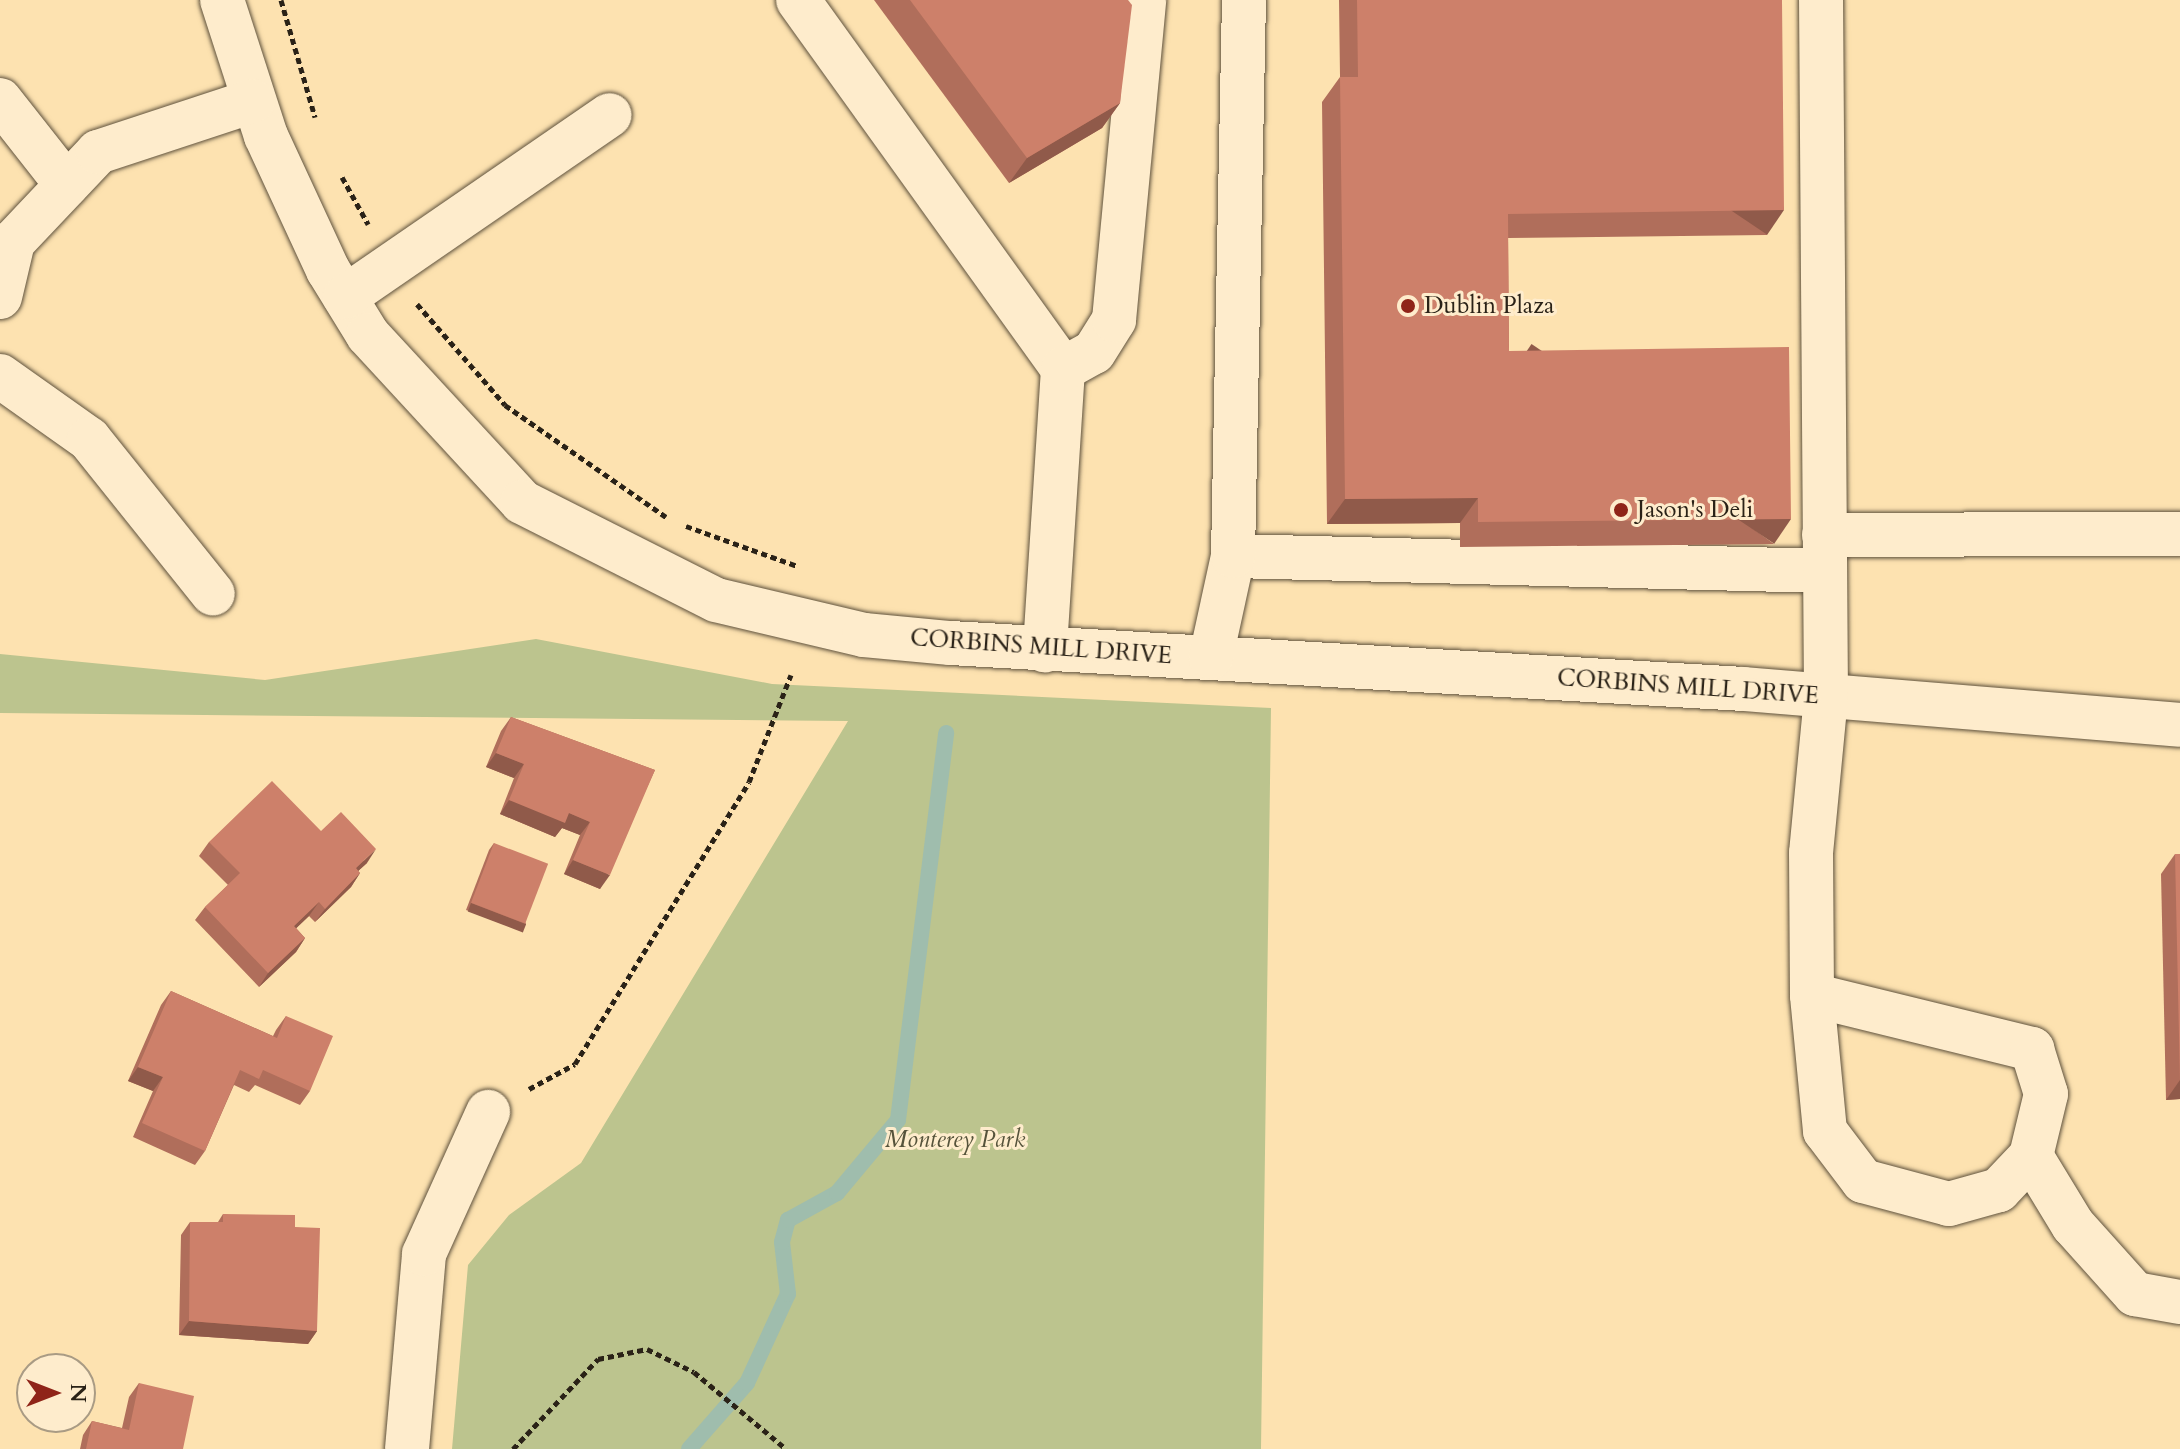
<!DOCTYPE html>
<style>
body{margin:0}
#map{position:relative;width:2180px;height:1449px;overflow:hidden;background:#fde2b0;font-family:Cardo,serif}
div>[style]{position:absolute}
.green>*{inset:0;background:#bcc48e}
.stream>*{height:16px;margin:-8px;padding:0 8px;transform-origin:8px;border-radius:8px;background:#9fbdad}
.path>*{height:5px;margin-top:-2.5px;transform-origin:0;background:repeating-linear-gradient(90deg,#2a2217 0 6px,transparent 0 10px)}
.roads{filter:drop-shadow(0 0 2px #5f523d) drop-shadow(0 0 2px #5f523d)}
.minor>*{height:44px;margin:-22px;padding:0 22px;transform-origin:22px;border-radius:22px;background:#feeccc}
.wall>*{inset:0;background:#b06e5b}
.shaded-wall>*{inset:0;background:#905a4a;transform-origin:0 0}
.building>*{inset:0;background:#cd806a;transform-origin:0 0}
.dots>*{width:22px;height:22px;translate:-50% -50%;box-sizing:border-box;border:4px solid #feeccc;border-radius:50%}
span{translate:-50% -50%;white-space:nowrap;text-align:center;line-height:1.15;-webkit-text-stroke:6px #feeccc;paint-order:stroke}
.poi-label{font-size:24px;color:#2a2217}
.left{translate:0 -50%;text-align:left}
.street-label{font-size:24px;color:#2a2217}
.park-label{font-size:24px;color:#56533b;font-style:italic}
.north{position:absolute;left:16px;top:1353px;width:80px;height:80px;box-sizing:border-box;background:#feeccc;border:2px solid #a99b84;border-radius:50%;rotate:90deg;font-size:22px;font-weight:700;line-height:32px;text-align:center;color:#2a2217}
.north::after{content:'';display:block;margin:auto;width:28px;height:36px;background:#8f2418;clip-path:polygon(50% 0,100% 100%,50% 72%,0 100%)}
</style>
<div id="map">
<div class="green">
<div style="clip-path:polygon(536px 639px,772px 684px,1271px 708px,1261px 1449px,452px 1449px,468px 1265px,509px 1215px,581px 1163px,848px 721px,0 713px,0 654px,265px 680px)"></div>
</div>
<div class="stream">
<div style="left:689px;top:1449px;width:88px;rotate:-48.7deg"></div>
<div style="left:747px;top:1383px;width:98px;rotate:-65.3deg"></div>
<div style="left:788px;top:1294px;width:52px;rotate:-96.6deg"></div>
<div style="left:782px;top:1242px;width:23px;rotate:-75deg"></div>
<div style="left:788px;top:1220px;width:56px;rotate:-28.9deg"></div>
<div style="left:837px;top:1193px;width:95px;rotate:-50.1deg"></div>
<div style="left:898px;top:1120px;width:390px;rotate:-82.9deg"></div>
</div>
<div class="path">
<div style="left:281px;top:0;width:122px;rotate:73.8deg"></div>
<div style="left:342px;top:177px;width:54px;rotate:61deg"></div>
<div style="left:417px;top:304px;width:134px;rotate:48.9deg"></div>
<div style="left:505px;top:405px;width:196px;rotate:34.8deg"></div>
<div style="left:686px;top:526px;width:118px;rotate:19.8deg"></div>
<div style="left:529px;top:1089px;width:52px;rotate:-28.5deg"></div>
<div style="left:575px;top:1064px;width:331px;rotate:-58.3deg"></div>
<div style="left:749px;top:782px;width:115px;rotate:-68.6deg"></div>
<div style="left:513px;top:1449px;width:124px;rotate:-46.6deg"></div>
<div style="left:598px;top:1359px;width:50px;rotate:-11.5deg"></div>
<div style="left:647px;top:1349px;width:52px;rotate:26.1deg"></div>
<div style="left:694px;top:1372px;width:120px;rotate:39.9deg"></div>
</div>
<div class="roads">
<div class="minor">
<div style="left:222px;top:0;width:143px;rotate:72.1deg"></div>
<div style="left:266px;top:136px;width:148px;rotate:65.2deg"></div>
<div style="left:328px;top:270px;width:76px;rotate:58.4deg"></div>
<div style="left:368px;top:335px;width:227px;rotate:47.3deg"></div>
<div style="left:522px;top:502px;width:217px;rotate:26.8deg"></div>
<div style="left:716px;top:600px;width:152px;rotate:13.3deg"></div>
<div style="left:864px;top:635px;width:87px;rotate:5.3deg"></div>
<div style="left:951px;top:643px;width:793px;rotate:3.32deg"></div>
<div style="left:1743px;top:689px;width:438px;rotate:4.7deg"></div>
<div style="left:798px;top:0;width:454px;rotate:54.3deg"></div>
<div style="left:1063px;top:369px;width:282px;rotate:93.7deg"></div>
<div style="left:0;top:100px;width:108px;rotate:51.8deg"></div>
<div style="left:0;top:297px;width:57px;rotate:-76.7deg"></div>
<div style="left:13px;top:242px;width:124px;rotate:-46.6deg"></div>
<div style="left:98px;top:152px;width:163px;rotate:-18.2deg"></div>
<div style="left:345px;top:297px;width:321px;rotate:-34.5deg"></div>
<div style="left:1063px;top:369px;width:35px;rotate:-29deg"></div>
<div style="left:1094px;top:352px;width:38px;rotate:-58deg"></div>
<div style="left:1114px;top:320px;width:321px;rotate:-84.6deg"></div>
<div style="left:0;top:376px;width:109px;rotate:35.3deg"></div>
<div style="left:89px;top:439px;width:198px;rotate:51.3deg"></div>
<div style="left:1824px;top:535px;width:356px;rotate:-0.2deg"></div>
<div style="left:1233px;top:556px;width:591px;rotate:1.45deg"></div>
<div style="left:1211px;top:657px;width:103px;rotate:-77.7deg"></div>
<div style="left:1233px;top:556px;width:556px;rotate:-88.87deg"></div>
<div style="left:1812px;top:995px;width:227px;rotate:13.8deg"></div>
<div style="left:2032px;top:1049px;width:47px;rotate:72.7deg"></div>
<div style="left:2046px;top:1094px;width:64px;rotate:103.6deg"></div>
<div style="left:2031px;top:1156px;width:47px;rotate:133.3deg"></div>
<div style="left:1999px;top:1190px;width:52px;rotate:164.4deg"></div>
<div style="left:1949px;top:1204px;width:89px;rotate:-165deg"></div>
<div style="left:1863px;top:1181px;width:63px;rotate:-127.2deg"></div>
<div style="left:1825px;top:1131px;width:137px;rotate:-95.5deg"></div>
<div style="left:1812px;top:995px;width:142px;rotate:-90.4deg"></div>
<div style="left:1811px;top:853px;width:158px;rotate:-84.5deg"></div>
<div style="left:1826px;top:696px;width:696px;rotate:-90.41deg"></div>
<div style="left:2031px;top:1156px;width:81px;rotate:58.7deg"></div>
<div style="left:2073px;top:1225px;width:93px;rotate:48.1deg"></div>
<div style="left:2135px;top:1294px;width:46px;rotate:10.1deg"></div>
<div style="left:407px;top:1449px;width:196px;rotate:-85deg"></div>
<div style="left:424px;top:1254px;width:156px;rotate:-65.7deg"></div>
</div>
</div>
<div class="wall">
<div style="clip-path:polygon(874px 0,1128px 0,1120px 103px,1102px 128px,1009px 183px)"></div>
<div style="clip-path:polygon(1339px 0,1782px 0,1767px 235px,1508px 238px,1509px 351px,1774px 544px,1460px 547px,1460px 523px,1327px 524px,1322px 102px,1340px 77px)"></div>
<div style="clip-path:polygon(511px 717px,655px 770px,600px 889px,564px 874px,580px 835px,562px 828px,555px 837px,500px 814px,514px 778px,486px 767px,501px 731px)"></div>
<div style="clip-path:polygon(321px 831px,367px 863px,358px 871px,360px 873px,351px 887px,315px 922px,309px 916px,296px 928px,305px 938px,296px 952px,259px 987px,195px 920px,205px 907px,228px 885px,199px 856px,209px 842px)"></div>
<div style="clip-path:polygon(494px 843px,526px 924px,521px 931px,466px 910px,489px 850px)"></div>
<div style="clip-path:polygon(2175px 854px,2180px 854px,2180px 1099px,2166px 1100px,2161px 874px)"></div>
<div style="clip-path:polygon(171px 991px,273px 1036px,276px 1030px,286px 1016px,310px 1091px,300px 1105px,255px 1085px,249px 1092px,234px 1085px,205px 1151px,195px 1165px,133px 1137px,153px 1091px,128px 1081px,161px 1005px)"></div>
<div style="clip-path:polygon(223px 1214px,295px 1227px,317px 1331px,308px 1344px,179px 1335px,181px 1235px,190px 1222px,218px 1222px)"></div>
<div style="clip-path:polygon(139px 1383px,183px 1449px,80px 1449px,83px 1435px,92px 1421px,122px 1428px,129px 1397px)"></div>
</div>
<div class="shaded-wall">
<div style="clip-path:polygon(1120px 103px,1102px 128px,1009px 183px,1027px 158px)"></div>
<div style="left:1784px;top:210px;width:30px;height:276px;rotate:124deg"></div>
<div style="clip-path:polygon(1478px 498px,1460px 523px,1327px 524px,1345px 499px)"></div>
<div style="left:1791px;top:519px;width:30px;height:313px;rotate:124deg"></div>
<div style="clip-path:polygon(496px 753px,524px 764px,514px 778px,486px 767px)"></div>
<div style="clip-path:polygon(509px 800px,569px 813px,590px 822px,580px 835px,562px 828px,555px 837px,500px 814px)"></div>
<div style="clip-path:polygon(376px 849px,367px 863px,346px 882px,356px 868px)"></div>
<div style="clip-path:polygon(573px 860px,610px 875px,600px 889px,564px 874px)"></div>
<div style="clip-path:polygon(360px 873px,351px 887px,315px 922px,325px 909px)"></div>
<div style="clip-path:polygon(319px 902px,309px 916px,284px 940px,294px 926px)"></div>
<div style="left:471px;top:903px;width:59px;height:9px;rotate:21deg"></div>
<div style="clip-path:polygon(305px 938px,296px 952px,259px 987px,268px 973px)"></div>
<div style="clip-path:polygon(138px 1067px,163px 1077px,153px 1091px,128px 1081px)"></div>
<div style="clip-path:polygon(2180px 1080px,2180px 1099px,2166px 1100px)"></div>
<div style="clip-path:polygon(189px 1321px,317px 1331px,308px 1344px,179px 1335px)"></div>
</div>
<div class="building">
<div style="clip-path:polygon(910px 0,1128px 0,1132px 5px,1120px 103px,1027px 158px)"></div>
<div style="clip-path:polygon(1357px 0,1782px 0,1784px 210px,1508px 214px,1509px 351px,1789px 347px,1791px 519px,1478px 522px,1478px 498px,1345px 499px,1340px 77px,1358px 77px)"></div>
<div style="clip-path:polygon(511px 717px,655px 770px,610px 875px,573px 860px,590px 822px,569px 813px,565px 823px,509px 800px,524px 764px,496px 753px)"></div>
<div style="clip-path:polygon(272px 781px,321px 831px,341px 812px,376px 849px,356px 868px,360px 873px,325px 909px,319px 902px,294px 926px,305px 938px,268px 973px,205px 907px,240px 873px,209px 842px)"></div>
<div style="left:494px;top:843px;width:58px;height:64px;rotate:21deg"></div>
<div style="clip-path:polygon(2175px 854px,2180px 854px,2180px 1080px)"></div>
<div style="clip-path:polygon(171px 991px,277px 1038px,286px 1016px,333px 1036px,310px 1091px,263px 1070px,259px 1079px,240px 1070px,205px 1151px,142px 1123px,163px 1077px,138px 1067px)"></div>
<div style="clip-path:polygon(223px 1214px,295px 1215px,295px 1227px,320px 1228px,317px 1331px,189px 1321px,190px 1222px,223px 1222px)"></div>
<div style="clip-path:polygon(139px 1383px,194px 1396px,183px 1449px,86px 1449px,92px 1421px,129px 1430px)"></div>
</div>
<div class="dots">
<div style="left:1408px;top:306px;background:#8f2418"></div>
<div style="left:1621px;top:510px;background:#8f2418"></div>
</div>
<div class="poi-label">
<span class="left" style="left:1424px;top:306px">Dublin Plaza</span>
<span class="left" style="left:1637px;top:510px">Jason's Deli</span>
</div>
<div class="street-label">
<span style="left:1041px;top:647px;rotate:4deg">CORBINS MILL DRIVE</span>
<span style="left:1688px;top:687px;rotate:4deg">CORBINS MILL DRIVE</span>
</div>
<div class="park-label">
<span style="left:955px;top:1140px">Monterey Park</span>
</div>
<div class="north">N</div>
</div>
